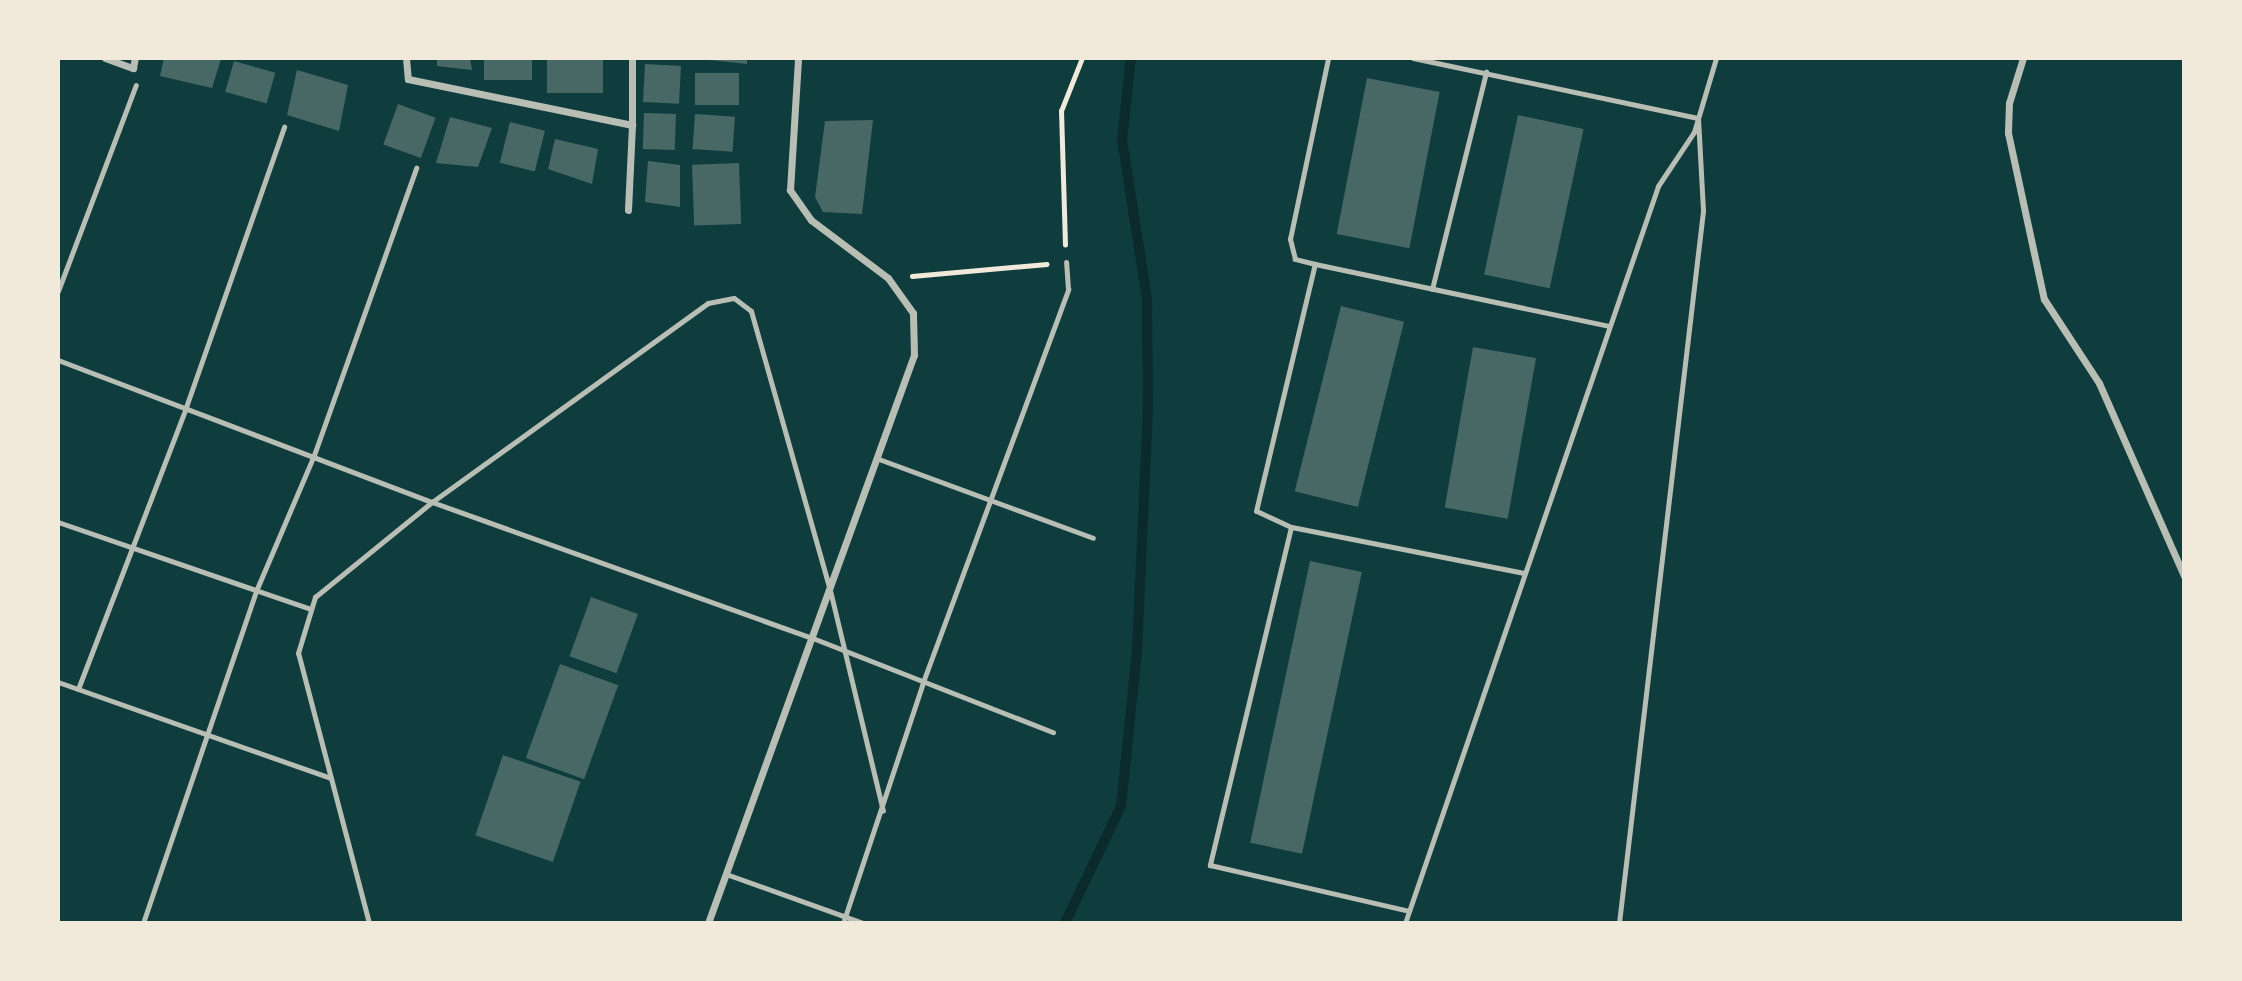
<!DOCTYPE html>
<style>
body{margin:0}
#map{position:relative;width:2242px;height:981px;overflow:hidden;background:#0f3d3e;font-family:"Roboto Serif",serif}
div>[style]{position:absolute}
.stream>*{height:10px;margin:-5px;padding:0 5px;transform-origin:5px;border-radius:5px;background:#0a2a2b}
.building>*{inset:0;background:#486865;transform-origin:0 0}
.path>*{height:4.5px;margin:-2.25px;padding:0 2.25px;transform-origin:2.25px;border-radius:2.25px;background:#f1e9da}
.service>*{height:5px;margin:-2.5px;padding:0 2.5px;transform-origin:2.5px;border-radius:2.5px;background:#b8beb3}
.minor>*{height:7px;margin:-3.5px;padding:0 3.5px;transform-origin:3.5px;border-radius:3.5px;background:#b8beb3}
span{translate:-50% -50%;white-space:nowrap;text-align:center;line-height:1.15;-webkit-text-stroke:5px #f1e9da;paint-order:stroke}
.frame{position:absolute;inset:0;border:60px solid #f1e9da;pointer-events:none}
</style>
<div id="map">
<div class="stream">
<div style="left:1065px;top:923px;width:130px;rotate:-64.4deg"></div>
<div style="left:1121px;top:806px;width:156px;rotate:-84.1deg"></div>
<div style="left:1137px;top:651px;width:244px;rotate:-87.4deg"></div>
<div style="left:1148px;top:407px;width:108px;rotate:-90.5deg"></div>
<div style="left:1147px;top:299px;width:162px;rotate:-98.9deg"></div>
<div style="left:1122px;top:139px;width:81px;rotate:-83.7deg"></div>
</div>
<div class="building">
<div style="clip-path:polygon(164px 58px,221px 59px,212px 88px,160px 76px)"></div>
<div style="clip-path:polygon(437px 58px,470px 58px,472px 70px,437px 66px)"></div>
<div style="left:484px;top:58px;width:48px;height:22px"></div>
<div style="left:547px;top:58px;width:56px;height:35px"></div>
<div style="clip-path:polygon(691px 58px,747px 58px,747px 64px)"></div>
<div style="left:234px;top:61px;width:43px;height:32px;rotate:16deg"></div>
<div style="left:645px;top:64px;width:36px;height:38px;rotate:3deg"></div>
<div style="clip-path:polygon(297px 70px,348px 85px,339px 131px,287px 115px)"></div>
<div style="left:695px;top:73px;width:44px;height:32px"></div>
<div style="left:1367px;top:78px;width:74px;height:159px;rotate:11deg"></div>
<div style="left:398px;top:104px;width:40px;height:43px;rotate:20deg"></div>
<div style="left:644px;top:113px;width:32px;height:36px;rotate:2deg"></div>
<div style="left:695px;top:114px;width:40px;height:35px;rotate:4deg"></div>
<div style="left:1518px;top:115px;width:67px;height:163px;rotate:12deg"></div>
<div style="clip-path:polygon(450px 117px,492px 128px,478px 167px,436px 163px)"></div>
<div style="clip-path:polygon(873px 120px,862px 214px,823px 212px,815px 197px,825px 121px)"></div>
<div style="left:510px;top:122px;width:36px;height:42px;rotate:14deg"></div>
<div style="clip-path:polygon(555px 139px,598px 149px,592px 184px,548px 169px)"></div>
<div style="clip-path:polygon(648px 161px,680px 165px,680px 207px,645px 202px)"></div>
<div style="left:739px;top:163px;width:61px;height:47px;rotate:88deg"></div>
<div style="left:1341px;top:306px;width:65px;height:191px;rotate:14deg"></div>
<div style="left:1473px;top:347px;width:64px;height:163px;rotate:10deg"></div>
<div style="left:1310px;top:561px;width:53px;height:288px;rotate:12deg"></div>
<div style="left:591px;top:597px;width:50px;height:63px;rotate:20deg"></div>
<div style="left:560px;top:664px;width:62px;height:100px;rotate:20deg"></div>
<div style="left:503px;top:755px;width:82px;height:85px;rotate:19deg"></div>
</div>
<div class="path">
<div style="left:1065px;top:245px;width:134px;rotate:-91.7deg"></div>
<div style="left:1061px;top:111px;width:57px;rotate:-68.4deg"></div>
<div style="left:912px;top:276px;width:135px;rotate:-5.1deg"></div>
</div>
<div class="service">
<div style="left:1413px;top:58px;width:291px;rotate:11.9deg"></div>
<div style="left:1698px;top:118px;width:93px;rotate:86.9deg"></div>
<div style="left:1703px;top:211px;width:717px;rotate:96.73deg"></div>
<div style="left:1315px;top:264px;width:21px;rotate:-166deg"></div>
<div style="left:1295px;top:259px;width:21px;rotate:-104deg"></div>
<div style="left:1290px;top:239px;width:185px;rotate:-78.1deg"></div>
<div style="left:1432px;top:289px;width:224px;rotate:-76deg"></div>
<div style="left:58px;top:291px;width:220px;rotate:-69.3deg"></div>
<div style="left:58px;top:360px;width:400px;rotate:20.8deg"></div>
<div style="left:432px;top:502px;width:401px;rotate:19.7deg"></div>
<div style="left:810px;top:637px;width:261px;rotate:21.4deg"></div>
<div style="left:876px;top:458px;width:231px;rotate:20.2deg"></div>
<div style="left:58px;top:522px;width:267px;rotate:19deg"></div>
<div style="left:1291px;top:527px;width:348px;rotate:103.5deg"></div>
<div style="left:1210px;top:865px;width:204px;rotate:13deg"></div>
<div style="left:1524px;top:573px;width:237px;rotate:-168.8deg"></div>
<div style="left:1291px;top:527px;width:38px;rotate:-155deg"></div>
<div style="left:1256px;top:511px;width:254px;rotate:-76.6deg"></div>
<div style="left:1315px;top:264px;width:300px;rotate:11.9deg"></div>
<div style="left:58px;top:682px;width:288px;rotate:19.4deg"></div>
<div style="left:78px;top:689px;width:302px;rotate:-69deg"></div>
<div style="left:186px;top:407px;width:297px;rotate:-70.7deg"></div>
<div style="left:726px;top:874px;width:145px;rotate:19.7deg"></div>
<div style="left:143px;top:923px;width:351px;rotate:-71.2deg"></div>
<div style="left:256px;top:591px;width:148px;rotate:-66.9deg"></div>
<div style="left:314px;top:455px;width:305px;rotate:-70.4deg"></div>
<div style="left:369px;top:923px;width:279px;rotate:-104.7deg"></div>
<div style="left:298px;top:653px;width:59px;rotate:-73.1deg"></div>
<div style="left:315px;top:597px;width:151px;rotate:-39.1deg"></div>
<div style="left:432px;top:502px;width:340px;rotate:-35.8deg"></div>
<div style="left:708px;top:303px;width:26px;rotate:-11deg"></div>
<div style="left:734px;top:298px;width:21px;rotate:37deg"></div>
<div style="left:751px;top:311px;width:286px;rotate:74.2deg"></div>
<div style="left:829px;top:586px;width:231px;rotate:76.5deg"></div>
<div style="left:843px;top:923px;width:254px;rotate:-71.6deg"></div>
<div style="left:923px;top:682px;width:419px;rotate:-69.7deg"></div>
<div style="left:1068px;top:289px;width:27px;rotate:-94deg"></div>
<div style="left:1405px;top:923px;width:779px;rotate:-71.05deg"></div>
<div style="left:1658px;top:186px;width:65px;rotate:-56.3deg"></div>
<div style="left:1694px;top:132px;width:77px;rotate:-73.4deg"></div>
</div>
<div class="minor">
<div style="left:105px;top:58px;width:30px;rotate:20deg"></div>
<div style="left:133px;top:68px;width:10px;rotate:-79deg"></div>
<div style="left:406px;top:58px;width:21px;rotate:85deg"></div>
<div style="left:408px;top:79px;width:229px;rotate:11.6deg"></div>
<div style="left:632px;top:125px;width:67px;rotate:-90deg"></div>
<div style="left:2023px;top:58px;width:47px;rotate:107.3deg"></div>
<div style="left:2009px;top:103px;width:30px;rotate:92deg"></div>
<div style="left:2008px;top:133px;width:170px;rotate:77.8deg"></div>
<div style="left:2044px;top:299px;width:100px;rotate:56.8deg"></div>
<div style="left:2099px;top:383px;width:211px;rotate:66.2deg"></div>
<div style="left:628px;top:210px;width:85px;rotate:-87.3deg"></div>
<div style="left:708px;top:923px;width:604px;rotate:-70.07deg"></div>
<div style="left:914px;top:355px;width:42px;rotate:-91.4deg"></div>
<div style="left:913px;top:313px;width:43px;rotate:-125.5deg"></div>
<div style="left:888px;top:278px;width:96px;rotate:-143deg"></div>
<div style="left:811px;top:220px;width:37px;rotate:-125deg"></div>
<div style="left:790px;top:190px;width:132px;rotate:-86.5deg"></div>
</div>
<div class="frame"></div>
</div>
